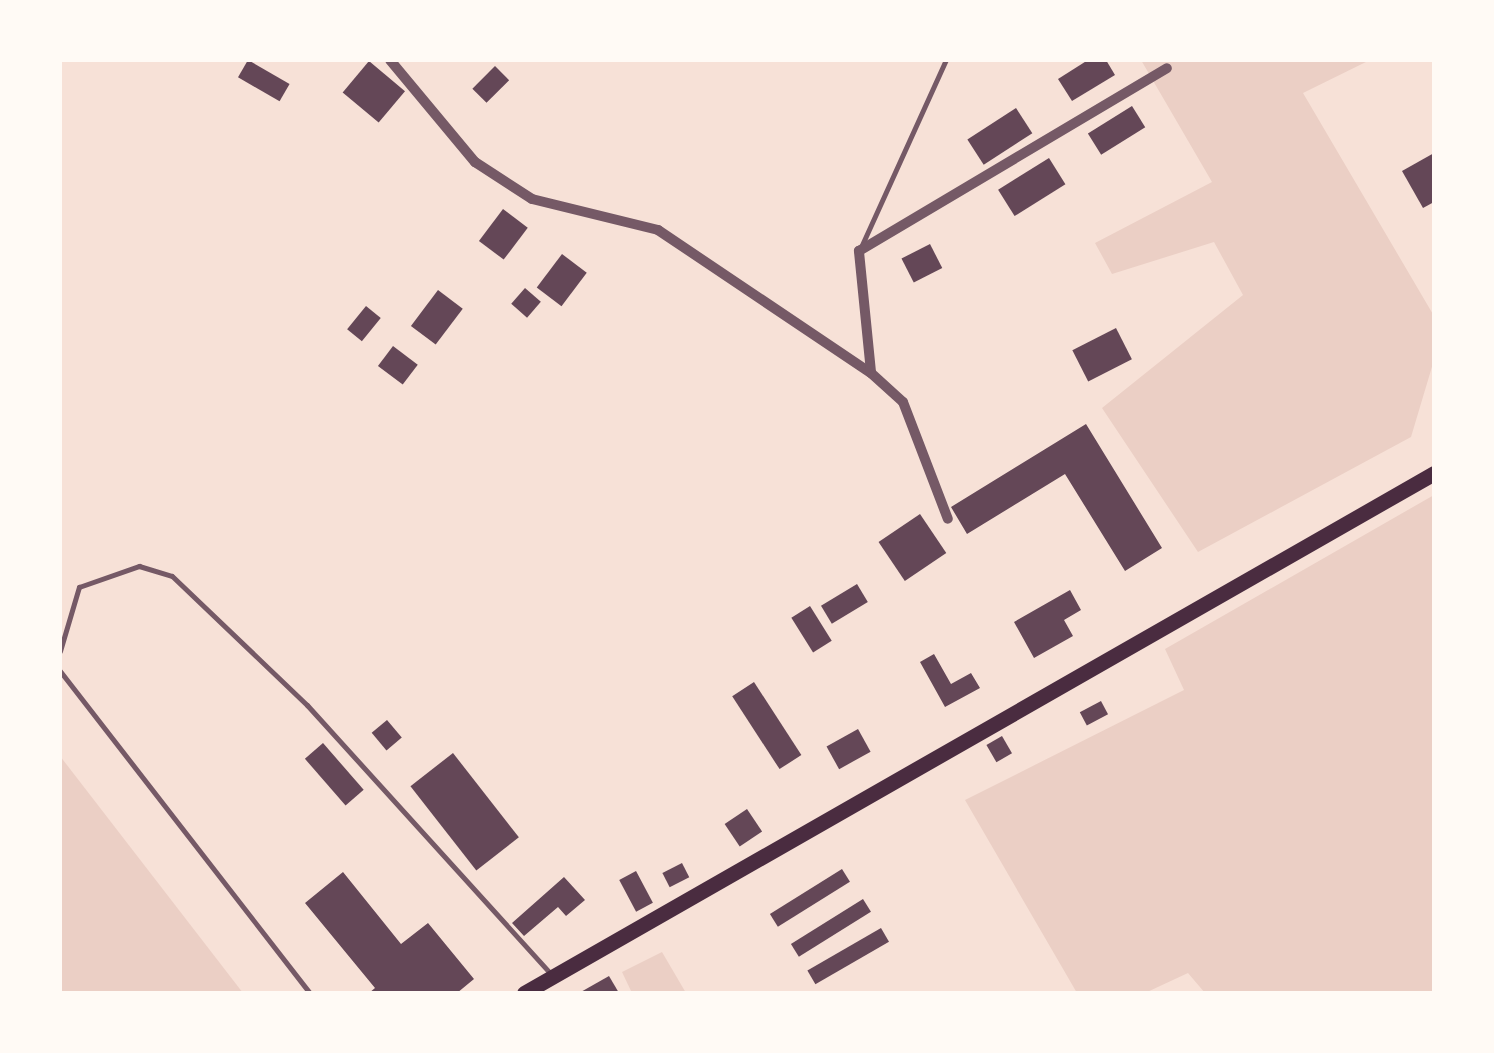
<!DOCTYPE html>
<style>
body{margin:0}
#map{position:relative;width:1494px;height:1053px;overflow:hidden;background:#f7e1d7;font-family:"Exo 2",sans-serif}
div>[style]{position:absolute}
.green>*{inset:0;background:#ebcfc5}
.building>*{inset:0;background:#644757;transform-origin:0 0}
.service>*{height:5px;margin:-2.5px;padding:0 2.5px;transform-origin:2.5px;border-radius:2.5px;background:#755966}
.minor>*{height:10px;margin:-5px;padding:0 5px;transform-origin:5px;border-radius:5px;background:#755966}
.secondary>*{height:15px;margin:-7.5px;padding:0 7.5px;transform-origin:7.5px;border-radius:7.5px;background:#4a2c40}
span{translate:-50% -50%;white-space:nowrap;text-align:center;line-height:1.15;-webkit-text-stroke:10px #fffaf5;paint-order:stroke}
.frame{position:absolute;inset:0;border:62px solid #fffaf5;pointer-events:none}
</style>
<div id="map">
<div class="green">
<div style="clip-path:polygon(1141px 60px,1370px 60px,1303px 93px,1434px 316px,1434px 360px,1411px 437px,1198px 552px,1102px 408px,1243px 295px,1214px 242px,1112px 274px,1095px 243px,1212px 182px)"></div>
<div style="clip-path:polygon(1434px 495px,1434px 993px,1205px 993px,1188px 973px,1145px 993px,1077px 993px,965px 800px,1184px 690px,1165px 649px)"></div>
<div style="clip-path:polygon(60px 756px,243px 993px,60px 993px)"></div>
<div style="clip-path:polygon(662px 952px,686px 993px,632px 993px,622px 972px)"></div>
</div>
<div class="building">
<div style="left:248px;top:60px;width:48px;height:20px;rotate:30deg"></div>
<div style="clip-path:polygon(1088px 60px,1106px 60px,1115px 75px,1072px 101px,1058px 79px)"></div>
<div style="left:369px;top:61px;width:47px;height:41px;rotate:40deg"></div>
<div style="left:495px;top:66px;width:20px;height:32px;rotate:45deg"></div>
<div style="left:1132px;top:106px;width:25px;height:52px;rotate:58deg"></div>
<div style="left:1016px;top:108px;width:30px;height:58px;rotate:57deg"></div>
<div style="clip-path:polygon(1434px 153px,1434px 202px,1423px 208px,1402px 171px)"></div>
<div style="left:1049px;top:158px;width:31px;height:60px;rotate:58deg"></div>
<div style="left:503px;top:209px;width:31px;height:40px;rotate:37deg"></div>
<div style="left:930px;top:244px;width:27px;height:32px;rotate:63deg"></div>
<div style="left:562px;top:254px;width:31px;height:42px;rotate:37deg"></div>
<div style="left:525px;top:288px;width:21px;height:21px;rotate:41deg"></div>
<div style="left:438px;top:290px;width:31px;height:45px;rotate:37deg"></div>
<div style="left:366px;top:306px;width:19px;height:30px;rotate:39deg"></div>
<div style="left:1116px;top:328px;width:35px;height:49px;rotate:63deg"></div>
<div style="left:393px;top:346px;width:31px;height:25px;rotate:37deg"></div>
<div style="clip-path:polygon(1086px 424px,1162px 548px,1125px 571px,1065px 474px,967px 534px,951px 507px)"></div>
<div style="left:920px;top:514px;width:47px;height:50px;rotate:56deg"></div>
<div style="left:857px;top:584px;width:21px;height:42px;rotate:59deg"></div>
<div style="clip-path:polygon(1070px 590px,1081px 610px,1064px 620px,1073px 636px,1034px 658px,1014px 622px)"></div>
<div style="left:810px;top:606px;width:41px;height:22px;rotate:58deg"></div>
<div style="clip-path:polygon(934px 654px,951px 684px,971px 673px,980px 688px,945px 707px,920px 662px)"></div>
<div style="left:754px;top:682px;width:87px;height:26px;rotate:57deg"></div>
<div style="left:1101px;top:701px;width:15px;height:24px;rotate:62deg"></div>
<div style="left:387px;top:720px;width:23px;height:20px;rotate:50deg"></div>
<div style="left:858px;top:729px;width:26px;height:36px;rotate:61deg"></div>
<div style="left:1002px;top:736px;width:20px;height:18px;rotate:60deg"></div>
<div style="left:323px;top:743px;width:62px;height:24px;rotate:49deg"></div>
<div style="left:453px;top:753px;width:107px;height:54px;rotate:52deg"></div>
<div style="left:747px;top:809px;width:27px;height:27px;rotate:56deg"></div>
<div style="left:682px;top:863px;width:16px;height:22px;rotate:63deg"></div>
<div style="left:842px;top:869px;width:15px;height:85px;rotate:58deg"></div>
<div style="left:636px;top:871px;width:36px;height:19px;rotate:62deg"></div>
<div style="clip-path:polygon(343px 872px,401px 944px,428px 923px,474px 979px,457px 993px,369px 993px,375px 988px,305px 903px)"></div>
<div style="clip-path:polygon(564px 877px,585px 900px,566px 916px,558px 907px,524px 936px,512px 923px)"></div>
<div style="left:863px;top:899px;width:15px;height:85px;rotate:58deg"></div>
<div style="left:881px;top:928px;width:16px;height:85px;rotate:60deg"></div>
<div style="clip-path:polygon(609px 976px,619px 993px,579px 993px)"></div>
</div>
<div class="service">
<div style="left:861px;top:247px;width:205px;rotate:-65.6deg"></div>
<div style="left:60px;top:651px;width:67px;rotate:-73.5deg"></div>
<div style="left:79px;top:587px;width:64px;rotate:-19.3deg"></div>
<div style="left:139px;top:566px;width:34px;rotate:17deg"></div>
<div style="left:172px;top:576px;width:187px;rotate:43.7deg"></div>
<div style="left:307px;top:705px;width:363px;rotate:47.8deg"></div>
<div style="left:60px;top:671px;width:408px;rotate:52.2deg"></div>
</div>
<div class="minor">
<div style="left:390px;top:60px;width:133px;rotate:50.2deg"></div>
<div style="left:475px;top:162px;width:68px;rotate:33deg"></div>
<div style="left:532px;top:199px;width:130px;rotate:13.8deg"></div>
<div style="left:658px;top:230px;width:257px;rotate:33.9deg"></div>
<div style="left:871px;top:373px;width:43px;rotate:42.2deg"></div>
<div style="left:903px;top:402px;width:125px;rotate:69deg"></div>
<div style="left:871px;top:372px;width:122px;rotate:-95.7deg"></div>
<div style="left:859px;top:251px;width:358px;rotate:-30.7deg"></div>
</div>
<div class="secondary">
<div style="left:524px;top:993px;width:1048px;rotate:-29.74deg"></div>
</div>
<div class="frame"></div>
</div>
